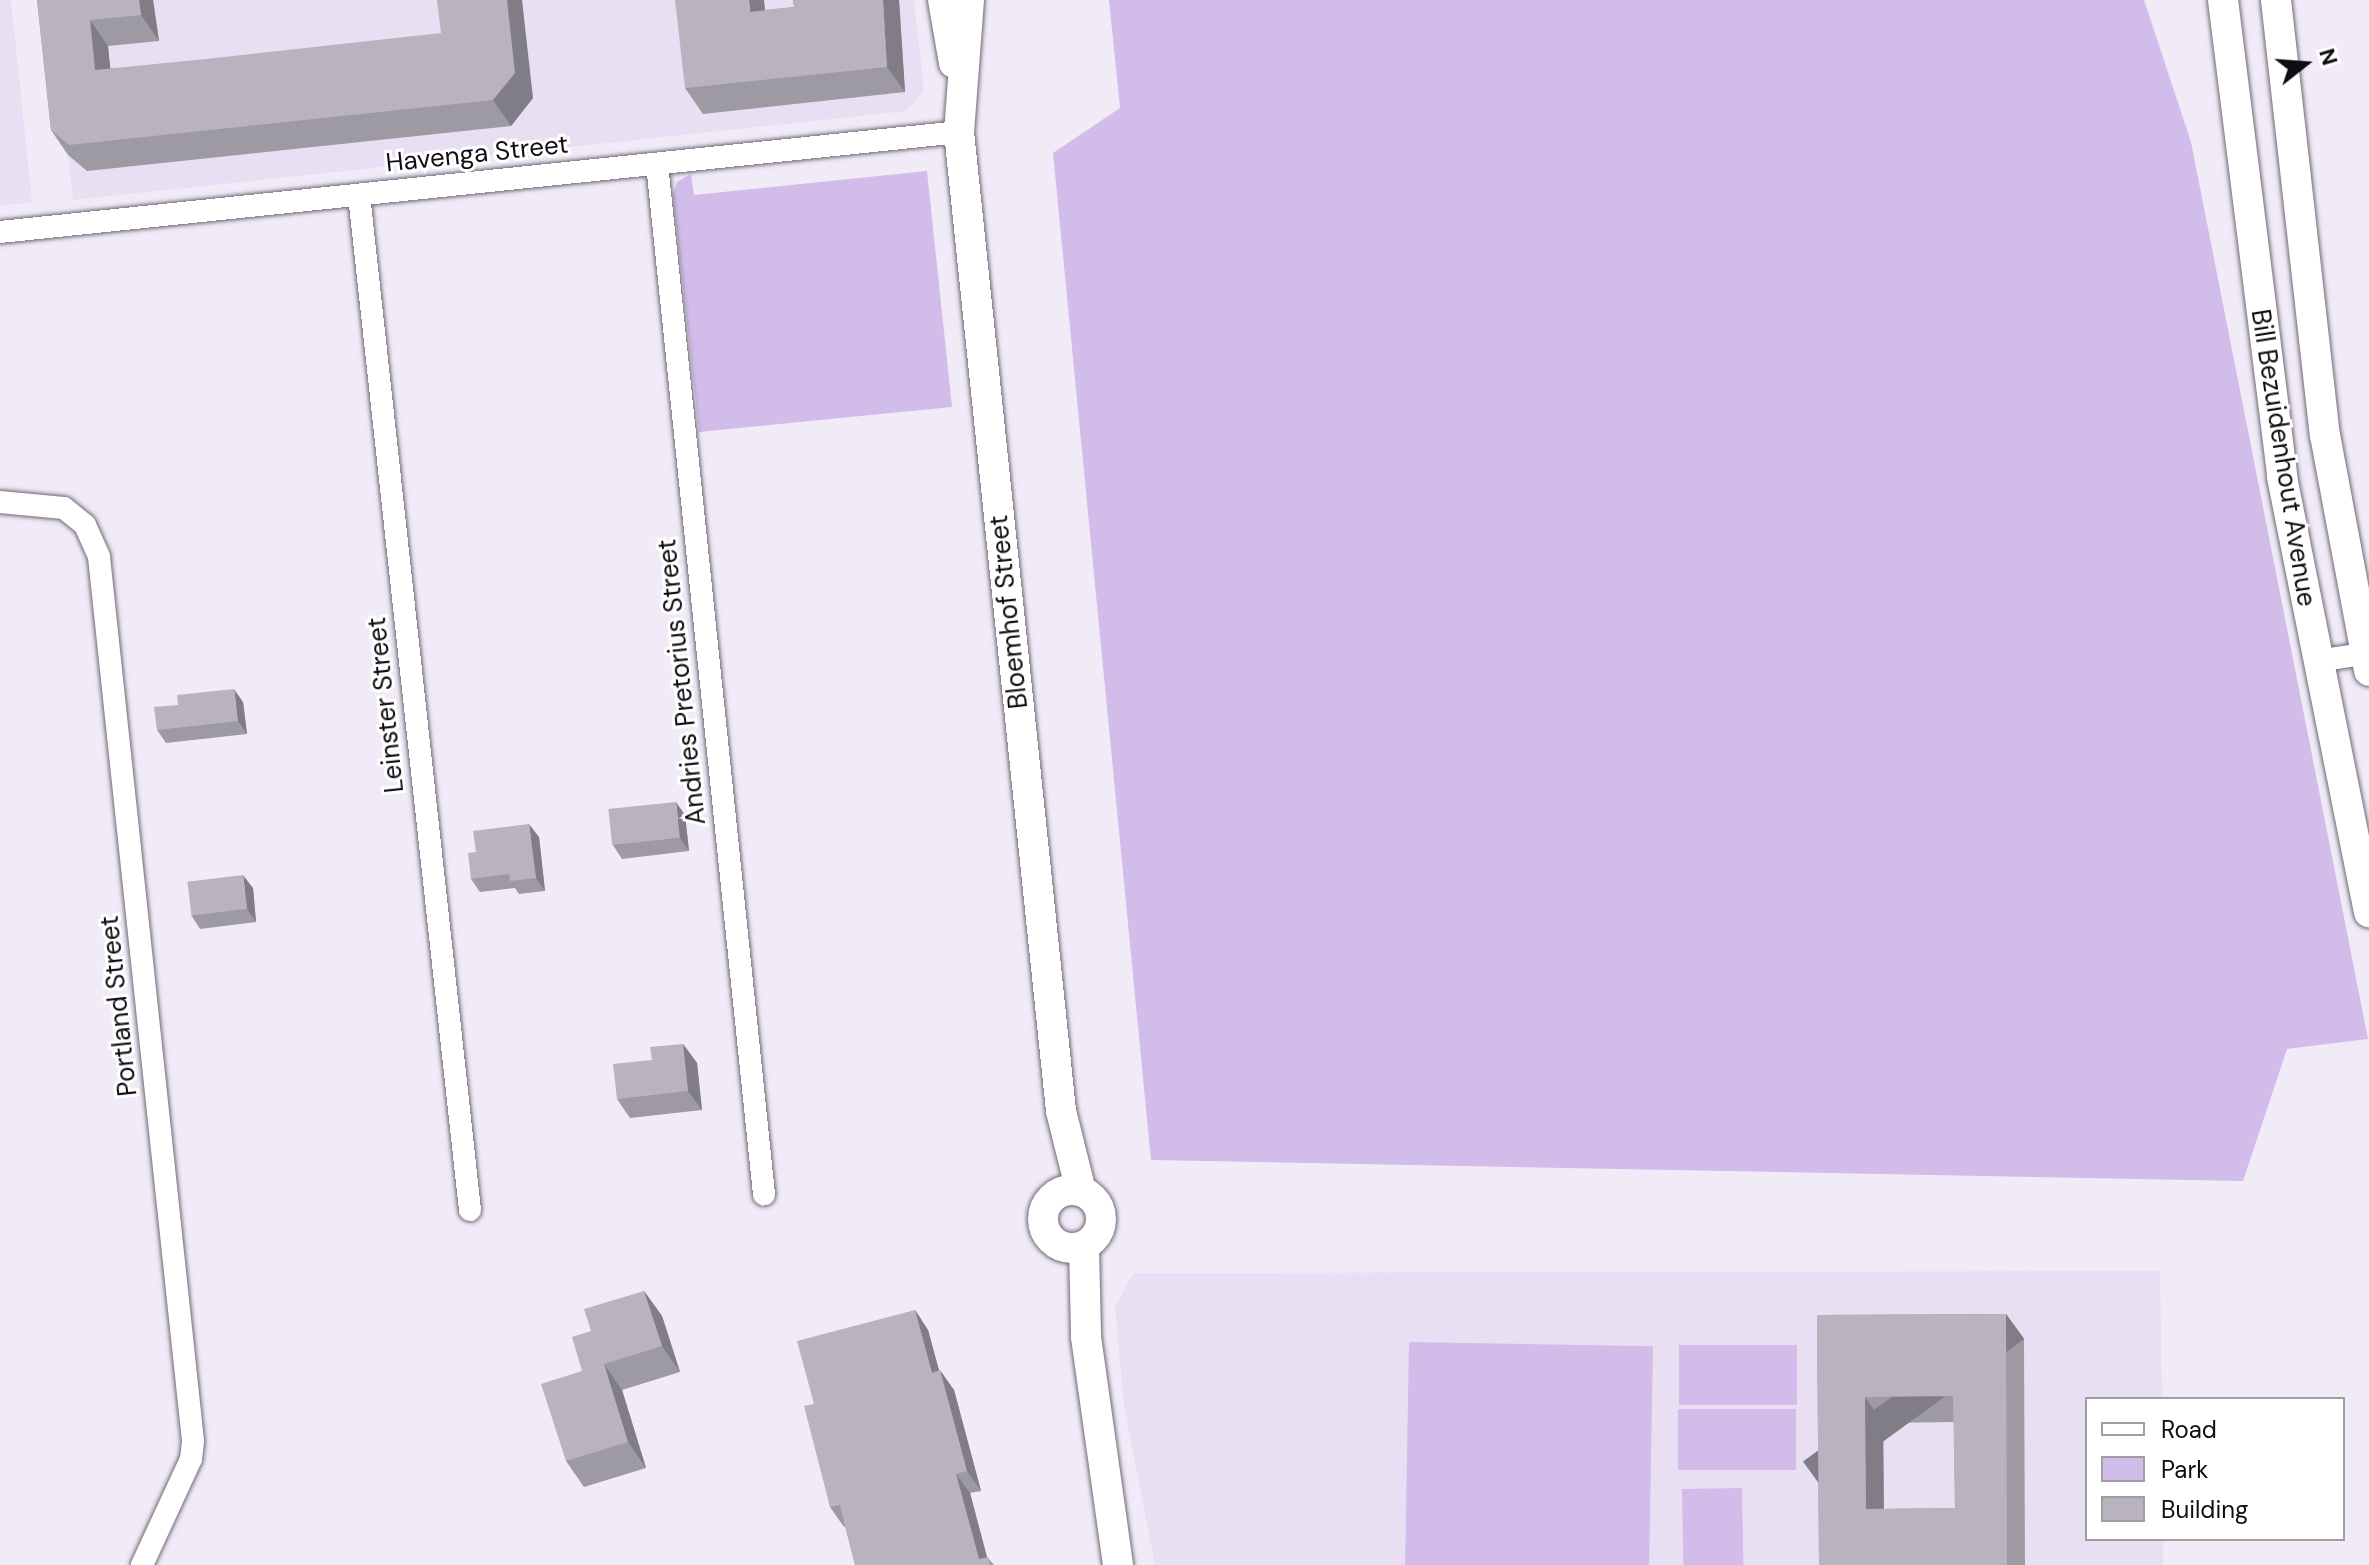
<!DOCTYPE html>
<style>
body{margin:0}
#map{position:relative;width:2369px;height:1565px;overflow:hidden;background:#f1ebf8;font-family:"DM Sans",sans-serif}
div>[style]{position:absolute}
.built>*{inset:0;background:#e8dff2}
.green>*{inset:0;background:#d1bcea;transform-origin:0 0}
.roads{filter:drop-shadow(0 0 2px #6e6a74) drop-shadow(0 0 2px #6e6a74)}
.street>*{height:22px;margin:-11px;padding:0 11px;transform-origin:11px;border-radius:11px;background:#fff}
.secondary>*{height:30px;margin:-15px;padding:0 15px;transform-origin:15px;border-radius:15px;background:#fff}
.secondary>.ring{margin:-15px;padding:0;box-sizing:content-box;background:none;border:30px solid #fff;border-radius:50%}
.wall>*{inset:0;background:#9e9aa4}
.shaded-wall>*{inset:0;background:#817d86;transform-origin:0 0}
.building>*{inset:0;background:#b8b3bf;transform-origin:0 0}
span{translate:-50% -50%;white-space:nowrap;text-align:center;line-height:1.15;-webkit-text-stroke:6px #fff;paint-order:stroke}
.street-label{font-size:26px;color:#0f0d11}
.legend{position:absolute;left:2085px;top:1397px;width:260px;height:144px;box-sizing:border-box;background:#fff;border:2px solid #9f9ea0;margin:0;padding:10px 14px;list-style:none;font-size:24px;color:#0f0d11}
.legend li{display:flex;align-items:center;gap:16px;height:40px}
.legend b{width:40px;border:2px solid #9f9ea0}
.north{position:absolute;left:2265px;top:24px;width:80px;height:80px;-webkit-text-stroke:6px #fff;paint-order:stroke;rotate:73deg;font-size:22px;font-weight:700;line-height:32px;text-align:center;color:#0f0d11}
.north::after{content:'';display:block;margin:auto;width:28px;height:36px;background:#0f0d11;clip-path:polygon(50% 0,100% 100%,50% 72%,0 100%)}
</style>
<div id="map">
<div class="built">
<div style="clip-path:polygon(0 0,11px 0,32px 202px,0 206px)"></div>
<div style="clip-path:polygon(52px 0,914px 0,924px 90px,907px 111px,73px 200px)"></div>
<div style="clip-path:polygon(2160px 1271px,2162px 1399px,2087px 1399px,2087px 1539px,2163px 1539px,2163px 1565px,1155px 1565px,1124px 1406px,1115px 1306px,1134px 1273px)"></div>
</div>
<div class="green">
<div style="clip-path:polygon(1109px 0,2144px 0,2191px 142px,2368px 1039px,2287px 1049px,2243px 1181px,1151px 1160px,1053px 153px,1120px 108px)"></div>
<div style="clip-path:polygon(927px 171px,952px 407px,699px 432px,673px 194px,677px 182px,691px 174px,694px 195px)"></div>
<div style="left:1409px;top:1342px;width:244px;height:223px;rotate:1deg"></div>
<div style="left:1679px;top:1345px;width:118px;height:60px"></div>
<div style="left:1678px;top:1409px;width:118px;height:61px"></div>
<div style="left:1742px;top:1488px;width:77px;height:60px;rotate:89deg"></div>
</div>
<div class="roads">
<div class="street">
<div style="left:657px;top:164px;width:1036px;rotate:84.07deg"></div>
<div style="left:359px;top:195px;width:1021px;rotate:83.76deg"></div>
<div style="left:0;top:232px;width:964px;rotate:-5.95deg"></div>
<div style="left:0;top:502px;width:64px;rotate:5.4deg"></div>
<div style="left:64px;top:508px;width:27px;rotate:39deg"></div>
<div style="left:85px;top:525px;width:35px;rotate:66deg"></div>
<div style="left:99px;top:557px;width:889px;rotate:83.93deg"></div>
<div style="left:193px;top:1441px;width:18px;rotate:96deg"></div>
<div style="left:191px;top:1459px;width:117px;rotate:114.8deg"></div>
<div style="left:2317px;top:661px;width:53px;rotate:-8.7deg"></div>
</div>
<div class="secondary">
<div style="left:943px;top:0;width:64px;rotate:80.1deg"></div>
<div style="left:969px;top:0;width:132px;rotate:94.3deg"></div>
<div style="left:959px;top:132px;width:984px;rotate:84.05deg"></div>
<div style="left:1061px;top:1111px;width:82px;rotate:76deg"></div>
<div style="left:2223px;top:0;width:481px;rotate:82.9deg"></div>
<div style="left:2282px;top:477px;width:444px;rotate:78.7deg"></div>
<div style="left:2276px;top:0;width:438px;rotate:83.6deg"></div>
<div style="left:2325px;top:435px;width:240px;rotate:79.4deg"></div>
<div class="ring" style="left:1043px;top:1190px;width:28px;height:28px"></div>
<div style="left:1084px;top:1246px;width:91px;rotate:88.7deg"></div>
<div style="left:1086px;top:1337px;width:230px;rotate:82deg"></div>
</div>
</div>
<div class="wall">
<div style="clip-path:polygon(37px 0,153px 0,159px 41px,108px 46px,110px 68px,533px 98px,511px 126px,87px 171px,68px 155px,51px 130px)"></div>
<div style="clip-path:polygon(793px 0,899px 0,905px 92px,703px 114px,685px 88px,765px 10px,794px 7px)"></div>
<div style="clip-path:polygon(243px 702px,247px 734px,166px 743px,157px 730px)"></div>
<div style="clip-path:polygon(685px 815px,689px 851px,622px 859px,613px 845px)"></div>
<div style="clip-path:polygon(539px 837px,545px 891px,519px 894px,515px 888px,480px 892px,471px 879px,476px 852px)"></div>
<div style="clip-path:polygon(253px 888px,256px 922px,200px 929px,191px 915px)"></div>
<div style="clip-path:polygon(683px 1044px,697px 1063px,702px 1110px,630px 1118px,617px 1099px,652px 1060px)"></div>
<div style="clip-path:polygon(644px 1291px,662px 1316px,680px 1372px,622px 1390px,646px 1468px,584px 1487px,566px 1461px,582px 1371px,591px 1331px)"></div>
<div style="clip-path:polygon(915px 1310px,928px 1330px,939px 1371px,954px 1390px,981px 1491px,970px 1493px,987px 1557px,994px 1565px,855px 1565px,845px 1526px,844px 1527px,830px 1507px,814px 1404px)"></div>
<div style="clip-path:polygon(evenodd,2006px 1314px,2024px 1339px,2025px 1565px,1819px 1565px,1817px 1315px,2006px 1314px,1954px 1422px,1955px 1508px,1884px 1509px,1883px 1423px,1954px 1422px)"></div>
</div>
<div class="shaded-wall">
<div style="clip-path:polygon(139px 0,153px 0,159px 41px,141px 15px)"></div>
<div style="clip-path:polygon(507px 0,522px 0,533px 98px,511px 126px,493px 100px)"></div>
<div style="clip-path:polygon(749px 0,764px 0,768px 37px,750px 12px)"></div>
<div style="clip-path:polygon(883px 0,899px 0,905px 92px,887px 67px)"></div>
<div style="clip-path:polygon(90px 20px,108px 46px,113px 95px,95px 70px)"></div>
<div style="clip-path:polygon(234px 689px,243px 702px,247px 734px,238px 721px)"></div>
<div style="clip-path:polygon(676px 802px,685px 815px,689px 851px,680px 838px)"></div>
<div style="clip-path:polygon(529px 824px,539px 837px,545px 891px,536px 878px)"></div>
<div style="clip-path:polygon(243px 875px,253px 888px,256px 922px,247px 909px)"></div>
<div style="clip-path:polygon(683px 1044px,697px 1063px,702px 1110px,688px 1091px)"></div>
<div style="clip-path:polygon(644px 1291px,662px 1316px,680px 1372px,662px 1346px)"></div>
<div style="clip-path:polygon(915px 1310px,928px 1330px,945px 1392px,932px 1373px)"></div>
<div style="left:2006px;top:1314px;width:31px;height:251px;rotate:54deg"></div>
<div style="clip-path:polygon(604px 1364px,622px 1390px,646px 1468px,628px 1442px)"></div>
<div style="clip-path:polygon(940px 1370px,954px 1390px,981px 1491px,967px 1471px)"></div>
<div style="clip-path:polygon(1865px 1397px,1883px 1423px,1884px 1535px,1866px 1509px)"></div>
<div style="clip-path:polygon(956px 1474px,970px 1493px,989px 1565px,979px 1559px)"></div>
</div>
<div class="building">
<div style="clip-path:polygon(37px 0,139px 0,141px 15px,90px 20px,95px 70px,206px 59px,441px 33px,437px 0,507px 0,515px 73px,493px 100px,69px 145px,51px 130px)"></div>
<div style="clip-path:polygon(675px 0,749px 0,750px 12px,794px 7px,793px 0,883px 0,887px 67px,685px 88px)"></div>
<div style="clip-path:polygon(234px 689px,238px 721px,157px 730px,154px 707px,178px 705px,177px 695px)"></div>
<div style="left:676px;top:802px;width:36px;height:68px;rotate:84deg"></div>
<div style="clip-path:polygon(529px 824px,536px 878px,510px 881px,509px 874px,471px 879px,468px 853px,476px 852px,473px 831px)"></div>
<div style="left:243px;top:875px;width:34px;height:56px;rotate:83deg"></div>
<div style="clip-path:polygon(683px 1044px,688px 1091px,617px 1099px,613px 1064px,652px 1060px,650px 1047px)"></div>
<div style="clip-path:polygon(644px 1291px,662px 1346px,604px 1364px,628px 1442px,566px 1461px,541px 1384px,582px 1371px,572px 1337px,591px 1331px,584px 1309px)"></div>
<div style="clip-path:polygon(915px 1310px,932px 1373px,940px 1370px,967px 1471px,956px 1474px,979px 1559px,988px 1557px,990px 1565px,855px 1565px,840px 1505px,830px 1507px,804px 1406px,814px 1404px,797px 1341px)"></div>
<div style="clip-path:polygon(evenodd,2006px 1314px,2007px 1565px,1819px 1565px,1817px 1315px,2006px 1314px,1953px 1396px,1955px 1508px,1866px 1509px,1865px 1397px,1953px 1396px)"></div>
</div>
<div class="street-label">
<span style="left:477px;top:154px;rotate:-6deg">Havenga Street</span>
<span style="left:2283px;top:458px;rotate:81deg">Bill Bezuidenhout Avenue</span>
<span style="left:1009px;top:612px;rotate:-96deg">Bloemhof Street</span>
<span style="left:682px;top:682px;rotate:-96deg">Andries Pretorius Street</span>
<span style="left:386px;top:705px;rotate:-96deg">Leinster Street</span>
<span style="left:119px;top:1006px;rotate:-96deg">Portland Street</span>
</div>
<ul class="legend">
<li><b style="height:10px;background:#fff"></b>Road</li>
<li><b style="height:22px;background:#d1bcea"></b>Park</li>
<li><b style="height:22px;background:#b8b3bf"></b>Building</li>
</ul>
<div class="north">N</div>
</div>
